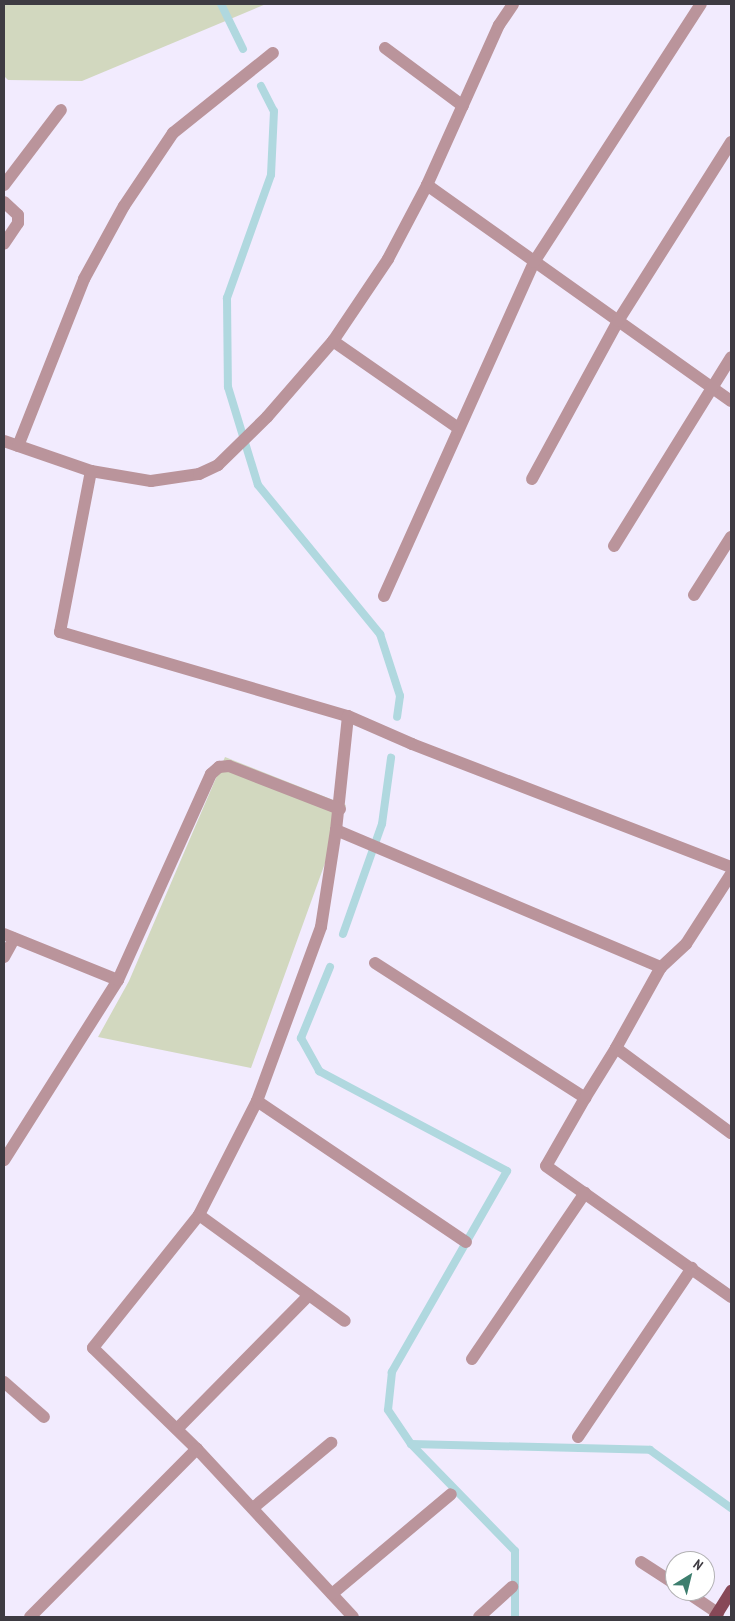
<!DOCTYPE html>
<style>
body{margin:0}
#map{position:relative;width:735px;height:1621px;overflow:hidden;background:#f2ebfe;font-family:"PT Sans Narrow",sans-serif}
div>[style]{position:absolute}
.green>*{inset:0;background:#d2d8bf}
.stream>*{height:8px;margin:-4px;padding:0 4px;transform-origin:4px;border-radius:4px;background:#b0d8df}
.minor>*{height:12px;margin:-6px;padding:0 6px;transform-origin:6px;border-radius:6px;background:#ba949b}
.major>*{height:12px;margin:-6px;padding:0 6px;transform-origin:6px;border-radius:6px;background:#874857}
span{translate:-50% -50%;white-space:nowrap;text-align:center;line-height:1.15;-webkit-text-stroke:4px #fff;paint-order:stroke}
.frame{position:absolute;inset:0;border:5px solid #3e3b42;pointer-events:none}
.north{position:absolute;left:665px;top:1551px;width:50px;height:50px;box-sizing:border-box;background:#fff;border:1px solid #b2b1b3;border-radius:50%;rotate:36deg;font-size:14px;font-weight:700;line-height:20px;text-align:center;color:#3e3b42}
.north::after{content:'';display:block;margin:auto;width:18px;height:22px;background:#3d7e6e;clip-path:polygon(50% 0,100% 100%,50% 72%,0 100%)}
</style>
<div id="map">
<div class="green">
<div style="clip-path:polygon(4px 4px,266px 4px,82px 81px,8px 80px,4px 76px)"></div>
<div style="clip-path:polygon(225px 757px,346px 805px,251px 1068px,98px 1037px,129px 981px)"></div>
</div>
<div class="stream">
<div style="left:221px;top:4px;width:50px;rotate:63.9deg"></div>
<div style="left:261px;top:86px;width:28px;rotate:63deg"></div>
<div style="left:274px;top:111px;width:64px;rotate:92.7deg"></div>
<div style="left:271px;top:175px;width:131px;rotate:109.7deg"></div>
<div style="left:227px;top:298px;width:89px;rotate:89.4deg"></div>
<div style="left:228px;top:387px;width:102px;rotate:73deg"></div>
<div style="left:258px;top:485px;width:193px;rotate:50.7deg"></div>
<div style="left:380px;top:634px;width:65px;rotate:72.1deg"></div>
<div style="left:400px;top:696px;width:21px;rotate:98deg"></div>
<div style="left:343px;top:934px;width:117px;rotate:-70.5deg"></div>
<div style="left:382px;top:824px;width:67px;rotate:-82.2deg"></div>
<div style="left:330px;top:967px;width:77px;rotate:112.2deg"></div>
<div style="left:301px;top:1038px;width:38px;rotate:61deg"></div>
<div style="left:319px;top:1071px;width:213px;rotate:28deg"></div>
<div style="left:507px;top:1171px;width:232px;rotate:119.8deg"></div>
<div style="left:392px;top:1372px;width:38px;rotate:96deg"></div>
<div style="left:388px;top:1410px;width:41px;rotate:55.9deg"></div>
<div style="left:411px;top:1444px;width:149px;rotate:45.8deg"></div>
<div style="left:515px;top:1551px;width:66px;rotate:90deg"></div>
<div style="left:411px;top:1444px;width:239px;rotate:1.4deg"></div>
<div style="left:650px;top:1450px;width:100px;rotate:35.6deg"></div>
</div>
<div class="minor">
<div style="left:385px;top:48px;width:97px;rotate:36.6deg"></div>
<div style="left:4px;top:185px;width:94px;rotate:-52.8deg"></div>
<div style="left:427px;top:185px;width:373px;rotate:35.4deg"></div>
<div style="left:4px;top:202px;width:19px;rotate:43deg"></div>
<div style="left:18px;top:215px;width:8px;rotate:90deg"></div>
<div style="left:18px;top:223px;width:25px;rotate:124deg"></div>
<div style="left:333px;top:341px;width:152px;rotate:34.8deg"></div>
<div style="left:4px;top:441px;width:92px;rotate:19deg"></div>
<div style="left:91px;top:471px;width:61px;rotate:9.5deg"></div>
<div style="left:151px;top:481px;width:49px;rotate:-8.3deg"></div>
<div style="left:199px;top:474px;width:21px;rotate:-25deg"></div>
<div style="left:218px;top:465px;width:69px;rotate:-44.4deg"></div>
<div style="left:267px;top:417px;width:101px;rotate:-49deg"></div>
<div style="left:333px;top:341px;width:99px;rotate:-56.1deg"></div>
<div style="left:388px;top:259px;width:84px;rotate:-62.2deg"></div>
<div style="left:427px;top:185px;width:175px;rotate:-65.8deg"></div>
<div style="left:499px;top:25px;width:25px;rotate:-56deg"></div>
<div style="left:18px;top:446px;width:180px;rotate:-68.4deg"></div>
<div style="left:84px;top:279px;width:83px;rotate:-61.3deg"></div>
<div style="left:124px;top:206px;width:88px;rotate:-56.1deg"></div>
<div style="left:173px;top:133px;width:128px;rotate:-38.7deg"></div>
<div style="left:91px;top:471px;width:164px;rotate:100.9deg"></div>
<div style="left:60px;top:632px;width:300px;rotate:16.3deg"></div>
<div style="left:348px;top:716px;width:70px;rotate:23.6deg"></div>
<div style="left:412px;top:744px;width:342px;rotate:21.1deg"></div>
<div style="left:532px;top:479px;width:180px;rotate:-61.4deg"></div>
<div style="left:618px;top:321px;width:212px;rotate:-57.7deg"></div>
<div style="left:614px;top:546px;width:222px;rotate:-58.2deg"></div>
<div style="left:694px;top:595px;width:69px;rotate:-57.5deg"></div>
<div style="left:384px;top:596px;width:366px;rotate:-65.8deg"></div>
<div style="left:534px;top:262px;width:307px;rotate:-57.1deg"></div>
<div style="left:348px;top:716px;width:115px;rotate:96deg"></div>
<div style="left:336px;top:830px;width:353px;rotate:22.9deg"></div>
<div style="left:336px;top:830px;width:98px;rotate:98.8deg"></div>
<div style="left:321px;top:927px;width:185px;rotate:110.2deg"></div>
<div style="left:257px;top:1101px;width:128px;rotate:117deg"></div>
<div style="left:199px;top:1215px;width:170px;rotate:128.6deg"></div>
<div style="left:93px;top:1348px;width:145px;rotate:44.2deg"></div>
<div style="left:197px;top:1449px;width:229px;rotate:47.1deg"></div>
<div style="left:731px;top:874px;width:83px;rotate:122.7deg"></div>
<div style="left:686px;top:944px;width:34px;rotate:137deg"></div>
<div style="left:661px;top:967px;width:93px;rotate:119.1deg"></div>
<div style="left:616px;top:1048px;width:143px;rotate:36.5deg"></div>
<div style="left:4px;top:934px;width:123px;rotate:22deg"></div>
<div style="left:118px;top:980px;width:213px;rotate:122.3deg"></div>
<div style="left:4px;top:957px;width:21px;rotate:-61deg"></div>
<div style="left:375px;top:963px;width:250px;rotate:32.7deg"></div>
<div style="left:585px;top:1098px;width:78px;rotate:119.8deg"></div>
<div style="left:546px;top:1166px;width:227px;rotate:35.3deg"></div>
<div style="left:118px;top:980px;width:226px;rotate:-65.7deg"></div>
<div style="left:211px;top:774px;width:11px;rotate:-41deg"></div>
<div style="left:219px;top:767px;width:10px;rotate:-6deg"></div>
<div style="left:229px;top:766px;width:119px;rotate:21.2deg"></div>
<div style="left:585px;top:1098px;width:59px;rotate:-58.2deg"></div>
<div style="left:257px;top:1101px;width:252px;rotate:34deg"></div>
<div style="left:199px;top:1215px;width:180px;rotate:36deg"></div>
<div style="left:472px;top:1359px;width:201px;rotate:-55.8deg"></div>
<div style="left:4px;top:1382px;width:53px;rotate:41.2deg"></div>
<div style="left:177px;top:1429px;width:188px;rotate:-45.4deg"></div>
<div style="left:578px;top:1437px;width:204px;rotate:-56deg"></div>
<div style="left:253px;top:1508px;width:102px;rotate:-39.8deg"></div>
<div style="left:641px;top:1562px;width:40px;rotate:32.9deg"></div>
<div style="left:685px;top:1591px;width:40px;rotate:34deg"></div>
<div style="left:332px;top:1594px;width:155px;rotate:-40deg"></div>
<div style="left:30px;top:1617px;width:237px;rotate:-45.2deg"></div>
<div style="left:479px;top:1617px;width:45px;rotate:-42.3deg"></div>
</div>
<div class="major">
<div style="left:715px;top:1617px;width:31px;rotate:-58deg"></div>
</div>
<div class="frame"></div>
<div class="north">N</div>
</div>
